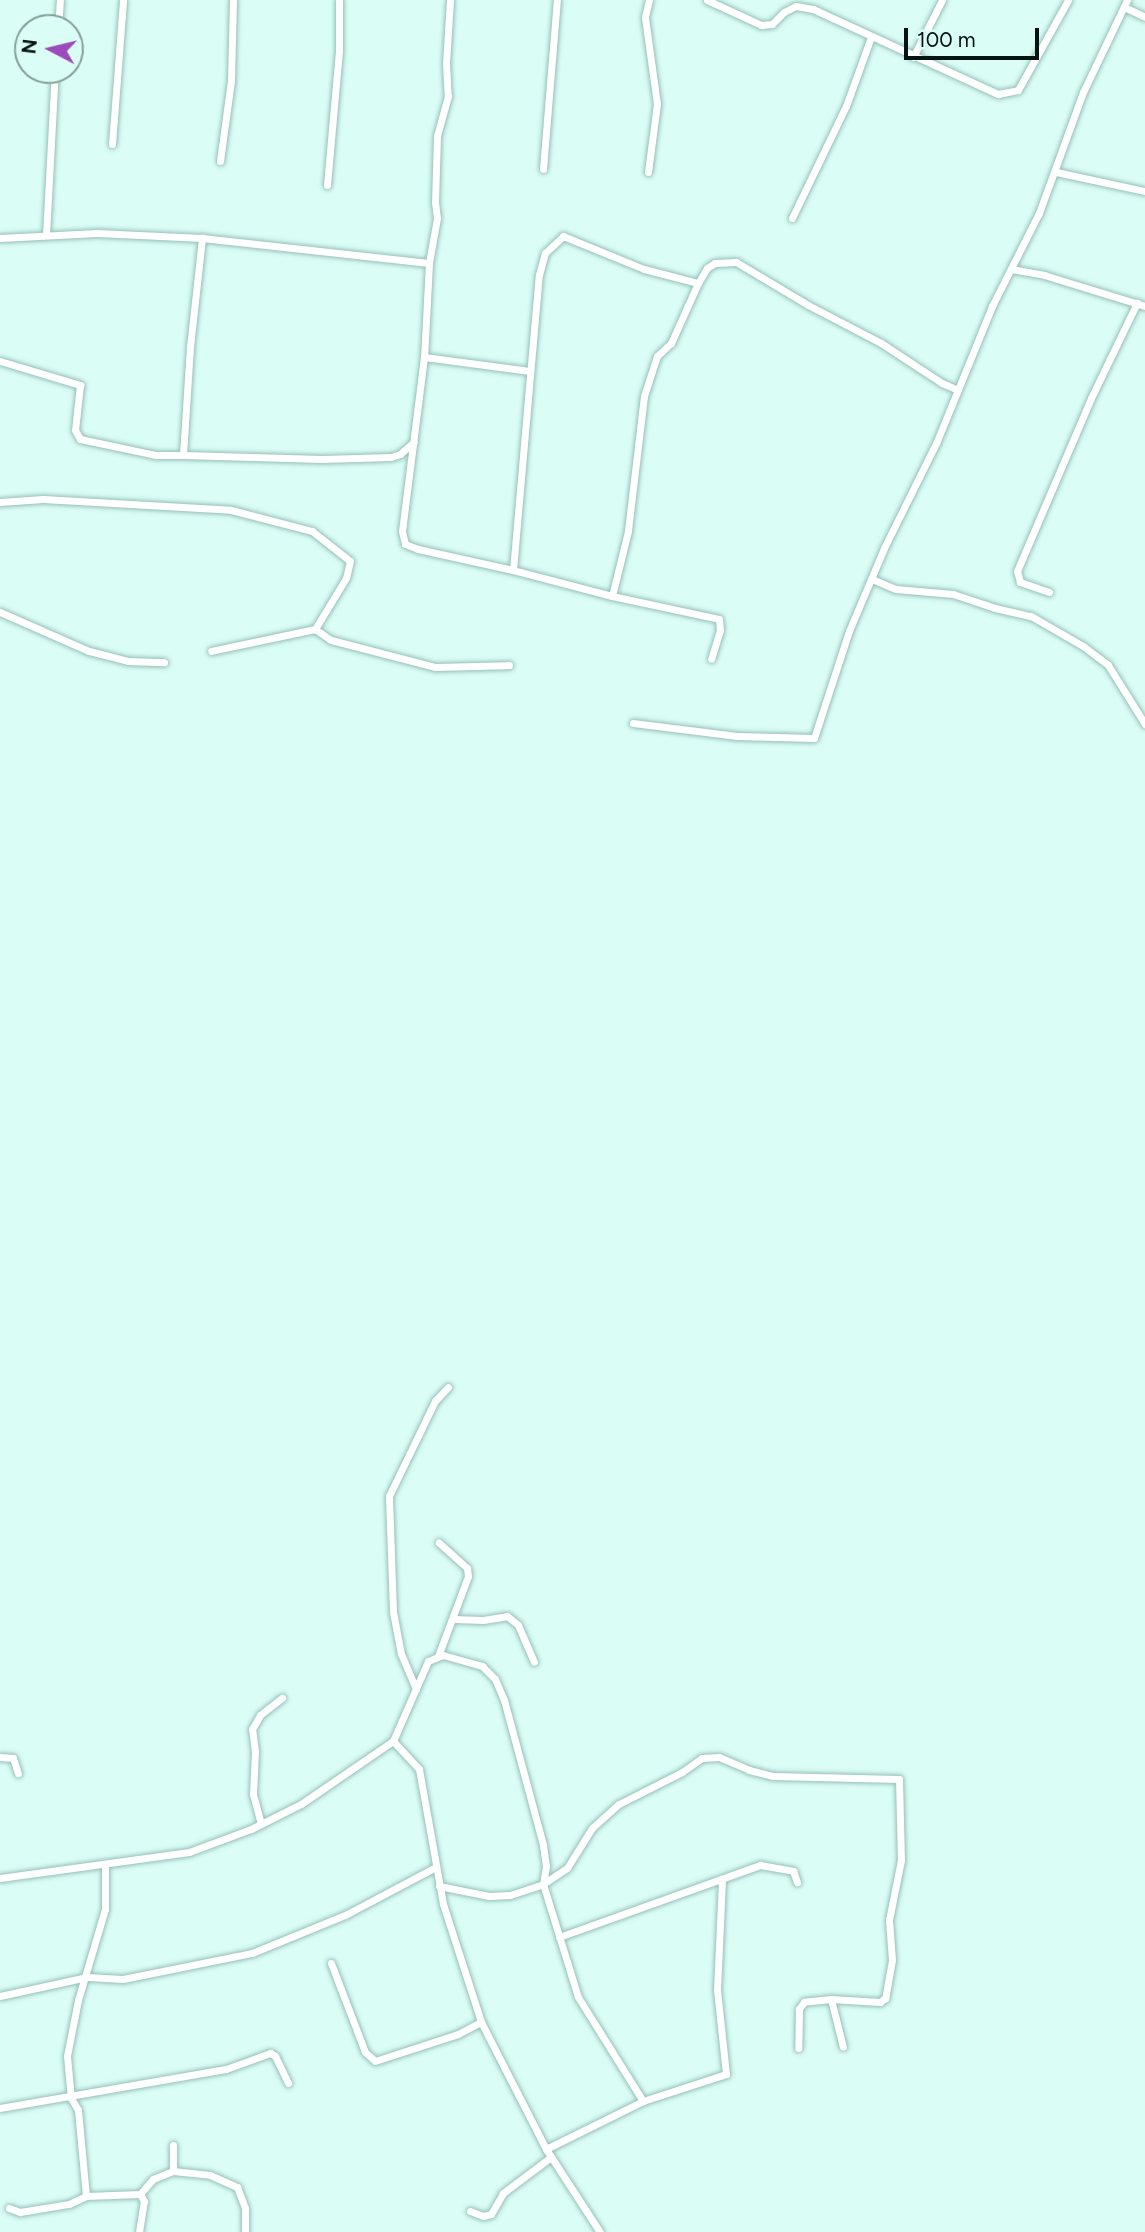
<!DOCTYPE html>
<style>
body{margin:0}
#map{position:relative;width:1145px;height:2232px;overflow:hidden;background:#dafdf6;font-family:Figtree,sans-serif}
div>[style]{position:absolute}
.roads{filter:drop-shadow(0 0 2px #96c0b8) drop-shadow(0 0 2px #96c0b8)}
.minor>*{height:7px;margin:-3.5px;padding:0 3.5px;transform-origin:3.5px;border-radius:3.5px;background:#fff}
span{translate:-50% -50%;white-space:nowrap;text-align:center;line-height:1.15;-webkit-text-stroke:6px #dafdf6;paint-order:stroke}
.north{position:absolute;left:14px;top:14px;width:70px;height:70px;box-sizing:border-box;background:#dafdf6;border:2px solid #85a09a;border-radius:50%;rotate:277deg;font-size:19px;font-weight:700;line-height:28px;text-align:center;color:#051411}
.north::after{content:'';display:block;margin:auto;width:24px;height:32px;background:#9c4bba;clip-path:polygon(50% 0,100% 100%,50% 72%,0 100%)}
.scale{position:absolute;left:904px;top:28px;width:135px;height:32px;box-sizing:border-box;border:4px solid #051411;border-top:0;padding-left:9px;font-size:21px;line-height:24px;white-space:nowrap;color:#051411;-webkit-text-stroke:5px #dafdf6;paint-order:stroke}
</style>
<div id="map">
<div class="roads">
<div class="minor">
<div style="left:450px;top:0;width:63px;rotate:93.6deg"></div>
<div style="left:446px;top:63px;width:33px;rotate:87deg"></div>
<div style="left:448px;top:96px;width:41px;rotate:105.4deg"></div>
<div style="left:437px;top:136px;width:66px;rotate:91.7deg"></div>
<div style="left:435px;top:202px;width:16px;rotate:83deg"></div>
<div style="left:437px;top:218px;width:46px;rotate:100.1deg"></div>
<div style="left:429px;top:263px;width:94px;rotate:93deg"></div>
<div style="left:424px;top:357px;width:175px;rotate:97.2deg"></div>
<div style="left:402px;top:531px;width:13px;rotate:77deg"></div>
<div style="left:405px;top:544px;width:14px;rotate:21deg"></div>
<div style="left:418px;top:549px;width:97px;rotate:12.5deg"></div>
<div style="left:707px;top:0;width:60px;rotate:24.8deg"></div>
<div style="left:761px;top:25px;width:11px;rotate:-5deg"></div>
<div style="left:772px;top:24px;width:17px;rotate:-45deg"></div>
<div style="left:784px;top:12px;width:13px;rotate:-27deg"></div>
<div style="left:796px;top:6px;width:17px;rotate:10deg"></div>
<div style="left:813px;top:9px;width:204px;rotate:24.7deg"></div>
<div style="left:998px;top:94px;width:20px;rotate:-11deg"></div>
<div style="left:1018px;top:90px;width:103px;rotate:-60.9deg"></div>
<div style="left:1124px;top:7px;width:23px;rotate:25deg"></div>
<div style="left:58px;top:28px;width:28px;rotate:-86deg"></div>
<div style="left:913px;top:57px;width:64px;rotate:-63deg"></div>
<div style="left:112px;top:144px;width:144px;rotate:-85.6deg"></div>
<div style="left:220px;top:161px;width:81px;rotate:-82.2deg"></div>
<div style="left:231px;top:81px;width:81px;rotate:-88.6deg"></div>
<div style="left:543px;top:169px;width:170px;rotate:-85.3deg"></div>
<div style="left:648px;top:172px;width:69px;rotate:-82.5deg"></div>
<div style="left:657px;top:104px;width:88px;rotate:-97.9deg"></div>
<div style="left:645px;top:17px;width:17px;rotate:-77deg"></div>
<div style="left:1056px;top:172px;width:91px;rotate:12.1deg"></div>
<div style="left:327px;top:185px;width:136px;rotate:-84.9deg"></div>
<div style="left:339px;top:50px;width:50px;rotate:-90deg"></div>
<div style="left:792px;top:218px;width:124px;rotate:-64.3deg"></div>
<div style="left:846px;top:106px;width:73px;rotate:-70.1deg"></div>
<div style="left:46px;top:235px;width:165px;rotate:-86.9deg"></div>
<div style="left:563px;top:236px;width:87px;rotate:22.2deg"></div>
<div style="left:644px;top:269px;width:56px;rotate:14.5deg"></div>
<div style="left:698px;top:283px;width:66px;rotate:114.2deg"></div>
<div style="left:671px;top:343px;width:19px;rotate:137deg"></div>
<div style="left:657px;top:356px;width:42px;rotate:108deg"></div>
<div style="left:644px;top:396px;width:136px;rotate:96.8deg"></div>
<div style="left:628px;top:531px;width:67px;rotate:103.8deg"></div>
<div style="left:612px;top:596px;width:102px;rotate:-165.3deg"></div>
<div style="left:513px;top:570px;width:296px;rotate:-85deg"></div>
<div style="left:539px;top:275px;width:23px;rotate:-75deg"></div>
<div style="left:545px;top:253px;width:25px;rotate:-43deg"></div>
<div style="left:0;top:238px;width:97px;rotate:-3deg"></div>
<div style="left:97px;top:233px;width:105px;rotate:2.7deg"></div>
<div style="left:202px;top:238px;width:228px;rotate:6.3deg"></div>
<div style="left:1011px;top:269px;width:34px;rotate:10deg"></div>
<div style="left:1044px;top:275px;width:106px;rotate:17.1deg"></div>
<div style="left:698px;top:283px;width:17px;rotate:-59deg"></div>
<div style="left:707px;top:268px;width:9px;rotate:-32deg"></div>
<div style="left:715px;top:263px;width:21px;rotate:-3deg"></div>
<div style="left:736px;top:262px;width:84px;rotate:30.8deg"></div>
<div style="left:808px;top:305px;width:82px;rotate:27.5deg"></div>
<div style="left:881px;top:343px;width:73px;rotate:33.3deg"></div>
<div style="left:942px;top:383px;width:17px;rotate:24deg"></div>
<div style="left:424px;top:357px;width:107px;rotate:7.5deg"></div>
<div style="left:0;top:361px;width:84px;rotate:16.7deg"></div>
<div style="left:80px;top:385px;width:45px;rotate:96.3deg"></div>
<div style="left:75px;top:430px;width:10px;rotate:61deg"></div>
<div style="left:80px;top:439px;width:78px;rotate:11.9deg"></div>
<div style="left:156px;top:455px;width:27px"></div>
<div style="left:183px;top:455px;width:108px;rotate:-86.3deg"></div>
<div style="left:190px;top:347px;width:110px;rotate:-83.7deg"></div>
<div style="left:183px;top:455px;width:139px;rotate:1.6deg"></div>
<div style="left:322px;top:459px;width:69px;rotate:-1.7deg"></div>
<div style="left:391px;top:457px;width:9px;rotate:-18deg"></div>
<div style="left:400px;top:454px;width:18px;rotate:-41deg"></div>
<div style="left:0;top:502px;width:43px;rotate:-4deg"></div>
<div style="left:43px;top:499px;width:188px;rotate:3.3deg"></div>
<div style="left:231px;top:510px;width:84px;rotate:14.5deg"></div>
<div style="left:312px;top:531px;width:48px;rotate:38.3deg"></div>
<div style="left:350px;top:561px;width:17px;rotate:103deg"></div>
<div style="left:346px;top:578px;width:60px;rotate:121.3deg"></div>
<div style="left:315px;top:629px;width:106px;rotate:168.1deg"></div>
<div style="left:872px;top:579px;width:26px;rotate:23deg"></div>
<div style="left:896px;top:589px;width:57px;rotate:5deg"></div>
<div style="left:953px;top:594px;width:44px;rotate:18.4deg"></div>
<div style="left:995px;top:608px;width:37px;rotate:13deg"></div>
<div style="left:1031px;top:616px;width:60px;rotate:30deg"></div>
<div style="left:1083px;top:646px;width:31px;rotate:37deg"></div>
<div style="left:1108px;top:665px;width:70px;rotate:57.9deg"></div>
<div style="left:1049px;top:592px;width:31px;rotate:-161deg"></div>
<div style="left:1020px;top:582px;width:11px;rotate:-105deg"></div>
<div style="left:1017px;top:571px;width:188px;rotate:-66.8deg"></div>
<div style="left:1091px;top:398px;width:106px;rotate:-64.2deg"></div>
<div style="left:612px;top:596px;width:109px;rotate:12.1deg"></div>
<div style="left:719px;top:619px;width:11px;rotate:85deg"></div>
<div style="left:720px;top:630px;width:30px;rotate:107deg"></div>
<div style="left:0;top:612px;width:97px;rotate:23.7deg"></div>
<div style="left:89px;top:651px;width:40px;rotate:14.4deg"></div>
<div style="left:128px;top:661px;width:36px;rotate:2deg"></div>
<div style="left:315px;top:629px;width:19px;rotate:35deg"></div>
<div style="left:331px;top:640px;width:107px;rotate:14.6deg"></div>
<div style="left:435px;top:667px;width:74px;rotate:-1.5deg"></div>
<div style="left:633px;top:723px;width:105px;rotate:7.1deg"></div>
<div style="left:737px;top:736px;width:77px;rotate:1.5deg"></div>
<div style="left:814px;top:738px;width:113px;rotate:-71.9deg"></div>
<div style="left:849px;top:631px;width:90px;rotate:-67.1deg"></div>
<div style="left:884px;top:548px;width:119px;rotate:-63.6deg"></div>
<div style="left:937px;top:441px;width:146px;rotate:-67.8deg"></div>
<div style="left:992px;top:306px;width:104px;rotate:-63.2deg"></div>
<div style="left:1039px;top:213px;width:129px;rotate:-70deg"></div>
<div style="left:1083px;top:92px;width:102px;rotate:-64.4deg"></div>
<div style="left:454px;top:1619px;width:29px;rotate:2deg"></div>
<div style="left:483px;top:1620px;width:24px;rotate:-9deg"></div>
<div style="left:507px;top:1616px;width:14px;rotate:39deg"></div>
<div style="left:518px;top:1625px;width:40px;rotate:66.6deg"></div>
<div style="left:438px;top:1656px;width:85px;rotate:-69.4deg"></div>
<div style="left:468px;top:1576px;width:8px;rotate:-97deg"></div>
<div style="left:467px;top:1568px;width:38px;rotate:-138deg"></div>
<div style="left:416px;top:1689px;width:38px;rotate:-113deg"></div>
<div style="left:401px;top:1654px;width:43px;rotate:-100.8deg"></div>
<div style="left:393px;top:1612px;width:116px;rotate:-92deg"></div>
<div style="left:389px;top:1496px;width:106px;rotate:-64.2deg"></div>
<div style="left:435px;top:1401px;width:19px;rotate:-47deg"></div>
<div style="left:393px;top:1741px;width:38px;rotate:47deg"></div>
<div style="left:419px;top:1769px;width:137px;rotate:79.9deg"></div>
<div style="left:443px;top:1904px;width:124px;rotate:72.1deg"></div>
<div style="left:481px;top:2022px;width:143px;rotate:62.9deg"></div>
<div style="left:546px;top:2149px;width:99px;rotate:57deg"></div>
<div style="left:0;top:1757px;width:13px;rotate:4deg"></div>
<div style="left:13px;top:1758px;width:16px;rotate:72deg"></div>
<div style="left:261px;top:1824px;width:31px;rotate:-105deg"></div>
<div style="left:253px;top:1794px;width:42px;rotate:-87.3deg"></div>
<div style="left:255px;top:1752px;width:23px;rotate:-97deg"></div>
<div style="left:252px;top:1729px;width:16px;rotate:-60deg"></div>
<div style="left:260px;top:1715px;width:28px;rotate:-38deg"></div>
<div style="left:105px;top:1865px;width:44px;rotate:90deg"></div>
<div style="left:105px;top:1909px;width:95px;rotate:106.5deg"></div>
<div style="left:78px;top:2000px;width:57px;rotate:101.1deg"></div>
<div style="left:67px;top:2056px;width:42px;rotate:84.6deg"></div>
<div style="left:71px;top:2098px;width:14px;rotate:60deg"></div>
<div style="left:78px;top:2110px;width:86px;rotate:84.7deg"></div>
<div style="left:86px;top:2196px;width:54px;rotate:-2.1deg"></div>
<div style="left:0;top:1878px;width:191px;rotate:-7.8deg"></div>
<div style="left:189px;top:1852px;width:66px;rotate:-20.4deg"></div>
<div style="left:251px;top:1829px;width:56px;rotate:-26.6deg"></div>
<div style="left:301px;top:1804px;width:112px;rotate:-34.4deg"></div>
<div style="left:393px;top:1741px;width:87px;rotate:-66.4deg"></div>
<div style="left:428px;top:1661px;width:16px;rotate:-22deg"></div>
<div style="left:443px;top:1655px;width:41px;rotate:15.8deg"></div>
<div style="left:482px;top:1666px;width:18px;rotate:45deg"></div>
<div style="left:495px;top:1679px;width:23px;rotate:67deg"></div>
<div style="left:504px;top:1700px;width:150px;rotate:74.9deg"></div>
<div style="left:543px;top:1845px;width:21px;rotate:82deg"></div>
<div style="left:546px;top:1866px;width:18px;rotate:99deg"></div>
<div style="left:543px;top:1884px;width:118px;rotate:72.8deg"></div>
<div style="left:578px;top:1997px;width:123px;rotate:58deg"></div>
<div style="left:439px;top:1886px;width:51px;rotate:11.3deg"></div>
<div style="left:489px;top:1896px;width:21px;rotate:-3deg"></div>
<div style="left:510px;top:1895px;width:35px;rotate:-18deg"></div>
<div style="left:543px;top:1884px;width:29px;rotate:-34deg"></div>
<div style="left:567px;top:1868px;width:47px;rotate:-58deg"></div>
<div style="left:592px;top:1828px;width:36px;rotate:-42deg"></div>
<div style="left:619px;top:1804px;width:71px;rotate:-26.9deg"></div>
<div style="left:682px;top:1772px;width:24px;rotate:-35deg"></div>
<div style="left:702px;top:1758px;width:17px;rotate:-3deg"></div>
<div style="left:719px;top:1757px;width:33px;rotate:23deg"></div>
<div style="left:749px;top:1770px;width:25px;rotate:14deg"></div>
<div style="left:773px;top:1776px;width:126px;rotate:1.4deg"></div>
<div style="left:899px;top:1779px;width:81px;rotate:88.6deg"></div>
<div style="left:901px;top:1860px;width:61px;rotate:101.3deg"></div>
<div style="left:889px;top:1920px;width:40px;rotate:85.7deg"></div>
<div style="left:892px;top:1960px;width:39px;rotate:100deg"></div>
<div style="left:885px;top:1998px;width:6px;rotate:141deg"></div>
<div style="left:880px;top:2002px;width:49px;rotate:-176.5deg"></div>
<div style="left:831px;top:1999px;width:27px;rotate:174deg"></div>
<div style="left:804px;top:2002px;width:9px;rotate:126deg"></div>
<div style="left:799px;top:2009px;width:39px;rotate:91deg"></div>
<div style="left:559px;top:1937px;width:214px;rotate:-19.7deg"></div>
<div style="left:760px;top:1865px;width:34px;rotate:10deg"></div>
<div style="left:793px;top:1871px;width:12px;rotate:70deg"></div>
<div style="left:331px;top:1963px;width:95px;rotate:69.1deg"></div>
<div style="left:365px;top:2052px;width:13px;rotate:42deg"></div>
<div style="left:375px;top:2061px;width:87px;rotate:-18deg"></div>
<div style="left:458px;top:2034px;width:26px;rotate:-28deg"></div>
<div style="left:0;top:1996px;width:89px;rotate:-12.3deg"></div>
<div style="left:87px;top:1977px;width:36px;rotate:3deg"></div>
<div style="left:123px;top:1979px;width:132px;rotate:-11.4deg"></div>
<div style="left:252px;top:1953px;width:103px;rotate:-22.3deg"></div>
<div style="left:347px;top:1914px;width:98px;rotate:-27.9deg"></div>
<div style="left:831px;top:1999px;width:49px;rotate:76deg"></div>
<div style="left:0;top:2108px;width:229px;rotate:-9.8deg"></div>
<div style="left:226px;top:2069px;width:47px;rotate:-20deg"></div>
<div style="left:270px;top:2053px;width:6px;rotate:31deg"></div>
<div style="left:275px;top:2056px;width:30px;rotate:64deg"></div>
<div style="left:546px;top:2149px;width:108px;rotate:-26.3deg"></div>
<div style="left:643px;top:2101px;width:87px;rotate:-18deg"></div>
<div style="left:726px;top:2074px;width:84px;rotate:-96.1deg"></div>
<div style="left:717px;top:1990px;width:110px;rotate:-87.4deg"></div>
<div style="left:173px;top:2171px;width:37px;rotate:6deg"></div>
<div style="left:210px;top:2175px;width:30px;rotate:24deg"></div>
<div style="left:237px;top:2187px;width:22px;rotate:69deg"></div>
<div style="left:245px;top:2208px;width:24px;rotate:90deg"></div>
<div style="left:9px;top:2208px;width:12px;rotate:20deg"></div>
<div style="left:20px;top:2212px;width:50px;rotate:-9.3deg"></div>
<div style="left:69px;top:2204px;width:19px;rotate:-25deg"></div>
<div style="left:470px;top:2211px;width:14px;rotate:21deg"></div>
<div style="left:483px;top:2216px;width:8px;rotate:-14deg"></div>
<div style="left:491px;top:2214px;width:24px;rotate:-60deg"></div>
<div style="left:503px;top:2193px;width:60px;rotate:-36.9deg"></div>
<div style="left:139px;top:2232px;width:31px;rotate:-81deg"></div>
<div style="left:144px;top:2201px;width:8px;rotate:-120deg"></div>
<div style="left:140px;top:2194px;width:20px;rotate:-49deg"></div>
<div style="left:153px;top:2179px;width:22px;rotate:-22deg"></div>
<div style="left:173px;top:2171px;width:26px;rotate:-90deg"></div>
</div>
</div>
<div class="north">N</div>
<div class="scale">100 m</div>
</div>
